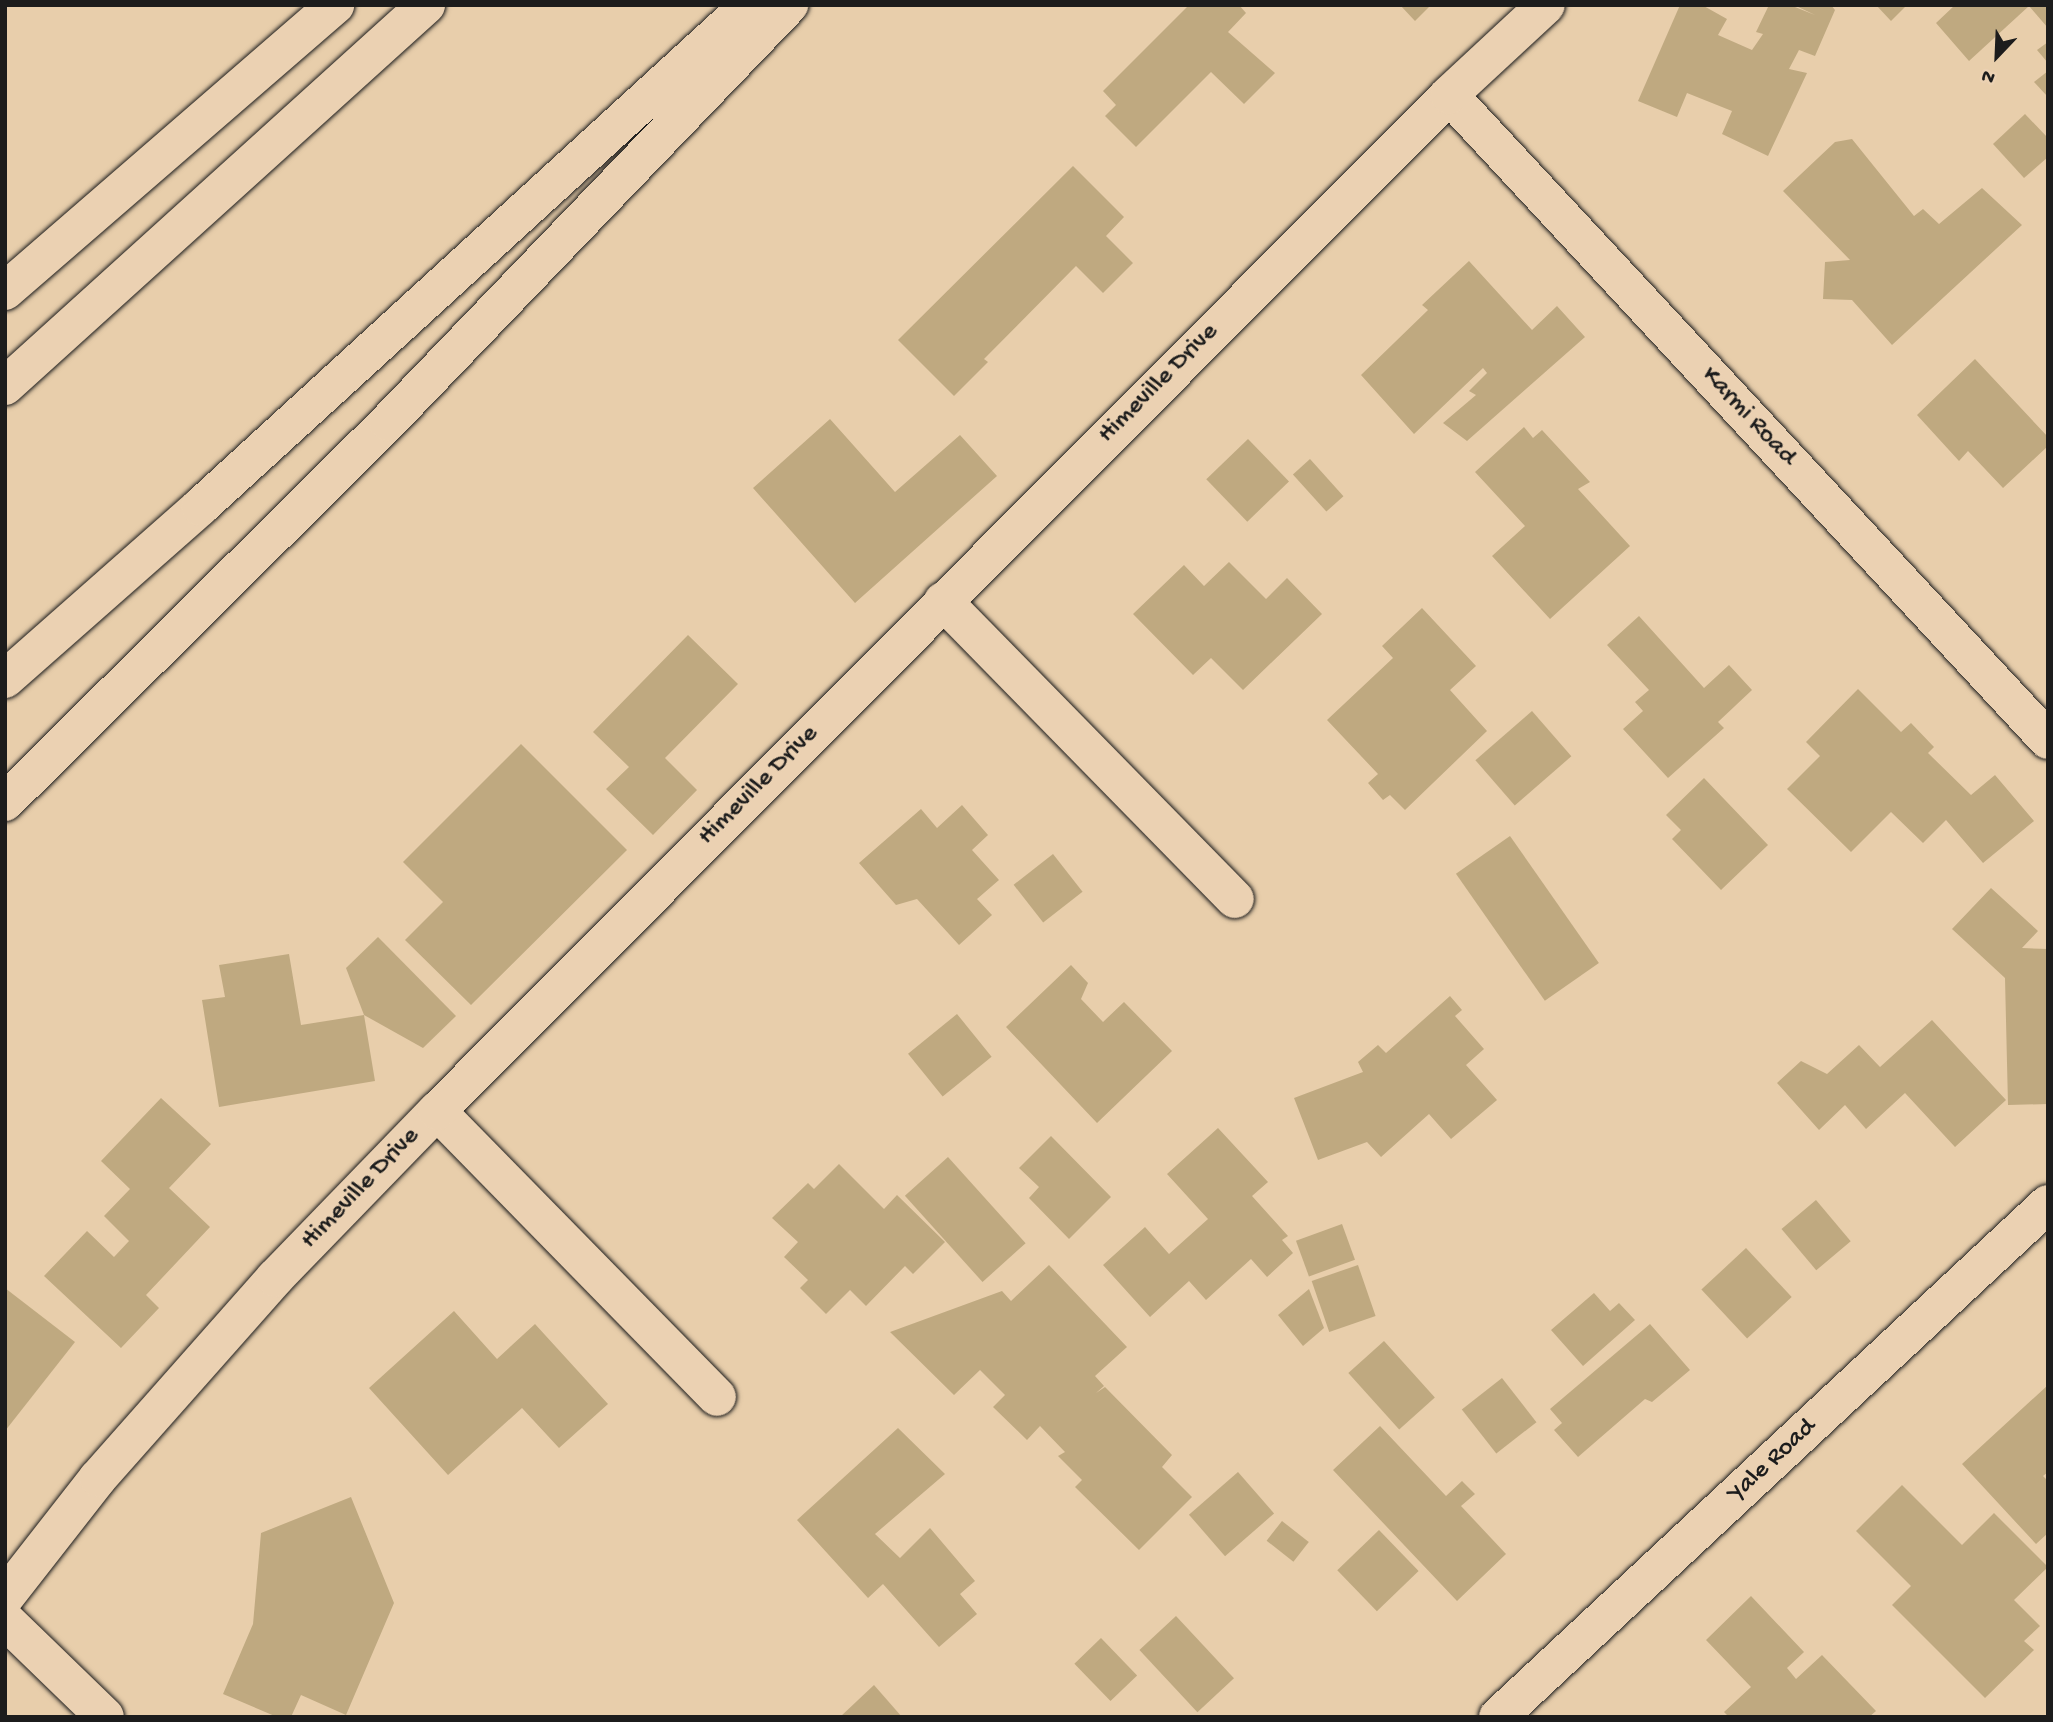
<!DOCTYPE html>
<style>
body{margin:0}
#map{position:relative;width:2053px;height:1722px;overflow:hidden;background:#e8ceab;font-family:"Gochi Hand",sans-serif}
div>[style]{position:absolute}
.building>*{inset:0;background:#bfa980;transform-origin:0 0}
.roads{filter:drop-shadow(0 0 2px #1c1c1c) drop-shadow(0 0 2px #1c1c1c)}
.street>*{height:38px;margin:-19px;padding:0 19px;transform-origin:19px;border-radius:19px;background:#ebd1b2}
.highway>*{height:38px;margin:-19px;padding:0 19px;transform-origin:19px;border-radius:19px;background:#ebd1b2}
span{translate:-50% -50%;white-space:nowrap;text-align:center;line-height:1.15;-webkit-text-stroke:5px #ebd1b2;paint-order:stroke}
.street-label{font-size:26px;color:#1c1c1c}
.frame{position:absolute;inset:0;border:7px solid #1c1c1c;pointer-events:none}
.north{position:absolute;left:1962px;top:21px;width:70px;height:70px;-webkit-text-stroke:5px #ebd1b2;paint-order:stroke;rotate:203deg;font-size:19px;font-weight:700;line-height:28px;text-align:center;color:#1c1c1c}
.north::after{content:'';display:block;margin:auto;width:24px;height:32px;background:#1c1c1c;clip-path:polygon(50% 0,100% 100%,50% 72%,0 100%)}
</style>
<div id="map">
<div class="building">
<div style="clip-path:polygon(1189px 5px,1239px 5px,1246px 13px,1228px 32px,1275px 73px,1244px 104px,1211px 72px,1136px 147px,1105px 116px,1116px 105px,1103px 91px)"></div>
<div style="clip-path:polygon(1400px 5px,1431px 5px,1415px 21px)"></div>
<div style="clip-path:polygon(1680px 5px,1702px 5px,1727px 19px,1718px 35px,1752px 50px,1763px 34px,1756px 32px,1769px 5px,1790px 5px,1815px 15px,1794px 5px,1831px 5px,1835px 10px,1815px 56px,1799px 50px,1789px 69px,1807px 73px,1768px 156px,1722px 134px,1732px 111px,1687px 93px,1677px 117px,1638px 101px)"></div>
<div style="clip-path:polygon(1876px 5px,1907px 5px,1891px 21px)"></div>
<div style="clip-path:polygon(1955px 5px,2048px 5px,2048px 28px,2029px 6px,1969px 61px,1936px 23px)"></div>
<div style="clip-path:polygon(2048px 42px,2048px 63px,2037px 50px)"></div>
<div style="clip-path:polygon(2048px 71px,2048px 97px,2034px 82px)"></div>
<div style="clip-path:polygon(2025px 114px,2048px 138px,2048px 157px,2024px 178px,1993px 144px)"></div>
<div style="clip-path:polygon(1852px 139px,1914px 216px,1923px 209px,1939px 224px,1982px 188px,2022px 225px,1892px 345px,1852px 300px,1823px 299px,1825px 262px,1850px 260px,1783px 191px,1835px 142px)"></div>
<div style="clip-path:polygon(1073px 166px,1124px 217px,1106px 236px,1133px 263px,1103px 293px,1076px 266px,984px 359px,988px 362px,954px 396px,898px 340px)"></div>
<div style="clip-path:polygon(1469px 261px,1532px 330px,1557px 306px,1585px 337px,1467px 441px,1443px 423px,1476px 395px,1469px 391px,1487px 373px,1483px 368px,1414px 434px,1361px 375px,1428px 310px,1422px 305px)"></div>
<div style="clip-path:polygon(1975px 359px,2048px 437px,2048px 446px,2003px 488px,1968px 451px,1959px 461px,1917px 415px)"></div>
<div style="clip-path:polygon(830px 419px,895px 492px,960px 435px,997px 476px,855px 603px,753px 488px)"></div>
<div style="clip-path:polygon(1524px 427px,1533px 438px,1542px 430px,1590px 482px,1578px 489px,1630px 546px,1550px 619px,1492px 556px,1525px 526px,1475px 472px)"></div>
<div style="left:1248px;top:439px;width:59px;height:58px;rotate:46deg"></div>
<div style="left:1310px;top:459px;width:50px;height:23px;rotate:48deg"></div>
<div style="clip-path:polygon(1229px 562px,1266px 599px,1287px 578px,1322px 614px,1243px 690px,1211px 658px,1193px 675px,1133px 614px,1184px 565px,1204px 586px)"></div>
<div style="clip-path:polygon(1422px 608px,1476px 666px,1450px 690px,1487px 731px,1405px 810px,1390px 795px,1383px 800px,1368px 783px,1378px 774px,1327px 720px,1393px 658px,1382px 646px)"></div>
<div style="clip-path:polygon(1639px 616px,1704px 688px,1729px 665px,1752px 690px,1718px 722px,1724px 728px,1668px 778px,1623px 729px,1643px 711px,1635px 702px,1649px 690px,1607px 645px)"></div>
<div style="clip-path:polygon(688px 635px,738px 684px,665px 758px,697px 790px,653px 835px,606px 789px,629px 767px,593px 732px)"></div>
<div style="clip-path:polygon(1858px 689px,1901px 732px,1911px 723px,1934px 747px,1928px 753px,1971px 795px,1995px 775px,2034px 821px,1983px 863px,1946px 820px,1923px 843px,1891px 812px,1851px 852px,1787px 789px,1820px 756px,1806px 742px)"></div>
<div style="left:1532px;top:711px;width:60px;height:75px;rotate:49deg"></div>
<div style="clip-path:polygon(521px 744px,627px 850px,471px 1005px,405px 940px,443px 902px,403px 862px)"></div>
<div style="clip-path:polygon(1704px 778px,1768px 845px,1721px 890px,1672px 839px,1681px 830px,1666px 815px)"></div>
<div style="clip-path:polygon(962px 805px,988px 835px,972px 850px,999px 880px,977px 899px,992px 915px,959px 945px,917px 899px,896px 905px,859px 863px,921px 809px,937px 828px)"></div>
<div style="left:1510px;top:836px;width:155px;height:66px;rotate:55deg"></div>
<div style="left:1053px;top:854px;width:48px;height:50px;rotate:52deg"></div>
<div style="clip-path:polygon(1991px 888px,2038px 931px,2022px 948px,2048px 949px,2048px 1104px,2008px 1105px,2005px 978px,1952px 929px)"></div>
<div style="clip-path:polygon(378px 937px,456px 1016px,423px 1048px,364px 1015px,346px 968px)"></div>
<div style="clip-path:polygon(289px 954px,301px 1025px,364px 1015px,375px 1081px,219px 1107px,202px 1000px,225px 997px,219px 965px)"></div>
<div style="clip-path:polygon(1071px 965px,1088px 983px,1081px 999px,1103px 1022px,1124px 1002px,1172px 1051px,1097px 1123px,1006px 1027px)"></div>
<div style="clip-path:polygon(1450px 996px,1462px 1010px,1455px 1016px,1484px 1049px,1466px 1065px,1497px 1100px,1451px 1139px,1429px 1114px,1381px 1157px,1367px 1142px,1318px 1160px,1294px 1098px,1363px 1072px,1358px 1062px,1378px 1045px,1386px 1053px)"></div>
<div style="left:957px;top:1014px;width:55px;height:63px;rotate:51deg"></div>
<div style="clip-path:polygon(1932px 1020px,2006px 1100px,1955px 1147px,1905px 1093px,1866px 1129px,1845px 1105px,1819px 1130px,1777px 1083px,1801px 1061px,1827px 1074px,1859px 1045px,1880px 1067px)"></div>
<div style="clip-path:polygon(161px 1098px,211px 1144px,169px 1188px,210px 1227px,146px 1295px,159px 1308px,121px 1348px,44px 1276px,87px 1231px,114px 1257px,129px 1241px,104px 1216px,130px 1189px,101px 1161px)"></div>
<div style="clip-path:polygon(1218px 1128px,1268px 1182px,1252px 1196px,1288px 1236px,1282px 1240px,1293px 1253px,1267px 1277px,1251px 1259px,1206px 1300px,1189px 1281px,1150px 1317px,1103px 1265px,1145px 1227px,1169px 1254px,1208px 1219px,1167px 1174px)"></div>
<div style="clip-path:polygon(1051px 1136px,1111px 1197px,1069px 1239px,1029px 1198px,1039px 1187px,1019px 1168px)"></div>
<div style="left:948px;top:1157px;width:116px;height:58px;rotate:48deg"></div>
<div style="clip-path:polygon(839px 1164px,884px 1209px,897px 1195px,945px 1242px,913px 1274px,905px 1266px,866px 1306px,850px 1290px,826px 1314px,800px 1288px,808px 1280px,784px 1257px,798px 1242px,772px 1218px,808px 1183px,814px 1189px)"></div>
<div style="left:1816px;top:1200px;width:54px;height:45px;rotate:50deg"></div>
<div style="left:1342px;top:1224px;width:38px;height:49px;rotate:70deg"></div>
<div style="left:1746px;top:1248px;width:67px;height:61px;rotate:47deg"></div>
<div style="clip-path:polygon(1049px 1265px,1127px 1347px,1095px 1376px,1104px 1386px,1096px 1393px,1105px 1387px,1172px 1455px,1162px 1467px,1192px 1497px,1139px 1550px,1075px 1487px,1082px 1480px,1058px 1456px,1065px 1452px,1040px 1426px,1027px 1440px,993px 1407px,1005px 1395px,980px 1370px,954px 1395px,890px 1332px,1002px 1291px,1011px 1301px)"></div>
<div style="left:1358px;top:1265px;width:54px;height:49px;rotate:71deg"></div>
<div style="clip-path:polygon(5px 1288px,75px 1342px,5px 1431px)"></div>
<div style="clip-path:polygon(1309px 1289px,1324px 1328px,1303px 1346px,1278px 1315px)"></div>
<div style="clip-path:polygon(1594px 1293px,1610px 1311px,1619px 1303px,1635px 1320px,1583px 1366px,1551px 1330px)"></div>
<div style="clip-path:polygon(454px 1311px,497px 1359px,535px 1324px,608px 1404px,559px 1448px,522px 1408px,448px 1475px,369px 1388px)"></div>
<div style="clip-path:polygon(1650px 1324px,1690px 1370px,1652px 1402px,1645px 1399px,1578px 1457px,1554px 1430px,1562px 1423px,1550px 1409px)"></div>
<div style="left:1384px;top:1341px;width:76px;height:48px;rotate:48deg"></div>
<div style="left:1502px;top:1378px;width:56px;height:51px;rotate:52deg"></div>
<div style="clip-path:polygon(2048px 1385px,2048px 1472px,2043px 1476px,2048px 1481px,2048px 1533px,2036px 1544px,1962px 1464px)"></div>
<div style="clip-path:polygon(1380px 1426px,1446px 1496px,1462px 1481px,1475px 1494px,1461px 1506px,1506px 1554px,1457px 1601px,1333px 1470px)"></div>
<div style="clip-path:polygon(898px 1428px,945px 1474px,875px 1534px,900px 1558px,930px 1528px,975px 1581px,960px 1594px,977px 1614px,939px 1647px,883px 1584px,868px 1598px,797px 1520px)"></div>
<div style="left:1238px;top:1472px;width:55px;height:65px;rotate:49deg"></div>
<div style="clip-path:polygon(1902px 1485px,1962px 1545px,1994px 1513px,2048px 1567px,2014px 1600px,2040px 1626px,2024px 1641px,2034px 1650px,1985px 1698px,1892px 1605px,1911px 1586px,1856px 1531px)"></div>
<div style="clip-path:polygon(351px 1497px,394px 1603px,346px 1715px,301px 1695px,291px 1717px,277px 1717px,223px 1694px,253px 1624px,261px 1533px)"></div>
<div style="left:1282px;top:1521px;width:34px;height:25px;rotate:38deg"></div>
<div style="left:1379px;top:1530px;width:57px;height:58px;rotate:46deg"></div>
<div style="clip-path:polygon(1751px 1596px,1804px 1652px,1787px 1668px,1796px 1679px,1822px 1655px,1876px 1711px,1869px 1717px,1729px 1717px,1724px 1712px,1751px 1687px,1706px 1640px)"></div>
<div style="left:1176px;top:1616px;width:85px;height:50px;rotate:47deg"></div>
<div style="left:1101px;top:1638px;width:52px;height:37px;rotate:46deg"></div>
<div style="clip-path:polygon(874px 1685px,902px 1717px,840px 1717px)"></div>
</div>
<div class="roads">
<div class="street">
<div style="left:1449px;top:95px;width:880px;rotate:47.12deg"></div>
<div style="left:943px;top:601px;width:417px;rotate:45.6deg"></div>
<div style="left:437px;top:1111px;width:400px;rotate:45.6deg"></div>
<div style="left:5px;top:1597px;width:151px;rotate:-52deg"></div>
<div style="left:98px;top:1478px;width:267px;rotate:-48.5deg"></div>
<div style="left:275px;top:1278px;width:233px;rotate:-45.9deg"></div>
<div style="left:437px;top:1111px;width:1434px;rotate:-45.11deg"></div>
<div style="left:1449px;top:95px;width:132px;rotate:-42.9deg"></div>
<div style="left:5px;top:1620px;width:139px;rotate:44.1deg"></div>
<div style="left:1498px;top:1717px;width:752px;rotate:-43.01deg"></div>
</div>
<div class="highway">
<div style="left:5px;top:291px;width:437px;rotate:-40.9deg"></div>
<div style="left:5px;top:386px;width:568px;rotate:-42.14deg"></div>
<div style="left:5px;top:679px;width:260px;rotate:-41.4deg"></div>
<div style="left:200px;top:507px;width:744px;rotate:-42.44deg"></div>
<div style="left:5px;top:802px;width:540px;rotate:-44.77deg"></div>
<div style="left:388px;top:422px;width:579px;rotate:-46.12deg"></div>
</div>
</div>
<div class="street-label">
<span style="left:1159px;top:384px;rotate:-45deg">Himeville Drive</span>
<span style="left:1748px;top:417px;rotate:47deg">Karmi Road</span>
<span style="left:759px;top:786px;rotate:-45deg">Himeville Drive</span>
<span style="left:361px;top:1189px;rotate:-46deg">Himeville Drive</span>
<span style="left:1773px;top:1461px;rotate:-43deg">Yale Road</span>
</div>
<div class="frame"></div>
<div class="north">N</div>
</div>
